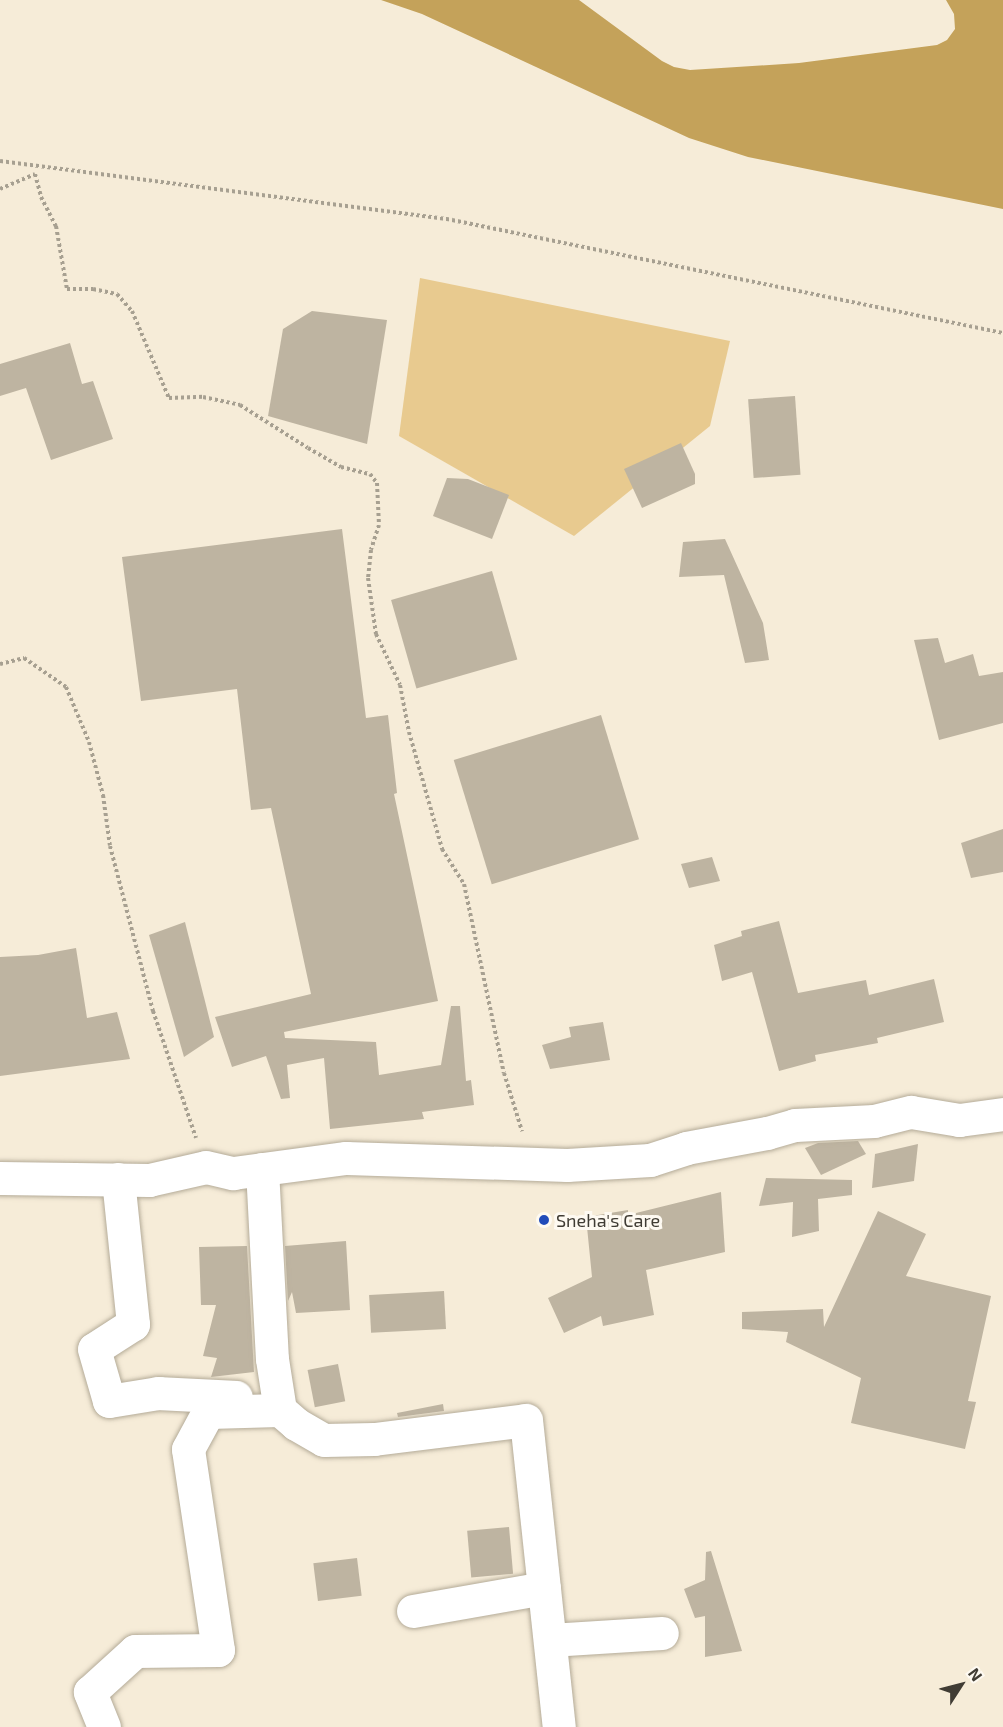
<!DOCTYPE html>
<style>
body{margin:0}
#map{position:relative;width:1003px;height:1727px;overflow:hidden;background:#f6ecd8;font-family:"Exo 2",sans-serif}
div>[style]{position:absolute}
.green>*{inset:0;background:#e8ca8f}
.water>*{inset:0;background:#c4a25a}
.building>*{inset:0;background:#beb4a1;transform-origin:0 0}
.path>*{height:4px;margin-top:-2px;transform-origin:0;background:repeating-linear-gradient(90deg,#a7a091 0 3px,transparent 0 6px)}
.roads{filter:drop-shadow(0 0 2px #b4ab98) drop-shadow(0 0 2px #b4ab98)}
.minor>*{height:33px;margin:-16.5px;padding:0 16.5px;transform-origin:16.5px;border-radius:16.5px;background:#fff}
.dots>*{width:16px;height:16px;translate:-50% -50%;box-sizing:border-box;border:3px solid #fefaf2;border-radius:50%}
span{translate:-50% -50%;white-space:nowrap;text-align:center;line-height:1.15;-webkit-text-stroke:6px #fefaf2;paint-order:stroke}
.poi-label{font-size:18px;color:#403c34}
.left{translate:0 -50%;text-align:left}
.north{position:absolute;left:931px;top:1655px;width:60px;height:60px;-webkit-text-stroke:4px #fefaf2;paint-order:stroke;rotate:54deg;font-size:16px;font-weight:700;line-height:24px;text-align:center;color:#403c34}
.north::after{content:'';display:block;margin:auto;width:21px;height:27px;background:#403c34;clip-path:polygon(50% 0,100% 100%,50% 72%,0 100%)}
</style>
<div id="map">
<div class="green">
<div style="clip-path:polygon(420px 278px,730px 341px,710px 426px,574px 536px,399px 436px)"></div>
</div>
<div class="water">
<div style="clip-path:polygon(381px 0,579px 0,662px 61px,674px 67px,690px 70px,799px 63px,937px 45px,947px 40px,955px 29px,954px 14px,946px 0,1003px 0,1003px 209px,748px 157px,689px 138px,422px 14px)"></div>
</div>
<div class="building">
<div style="clip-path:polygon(312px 311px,387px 320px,367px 444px,268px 416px,283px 329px)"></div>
<div style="clip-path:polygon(70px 343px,82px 384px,93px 381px,113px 439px,51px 460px,26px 388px,0 396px,0 364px)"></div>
<div style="left:795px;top:396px;width:79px;height:47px;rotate:86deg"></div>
<div style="clip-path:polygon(681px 443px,695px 474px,695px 484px,642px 508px,624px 469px)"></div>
<div style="clip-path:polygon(447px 478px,468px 479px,509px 495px,492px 539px,433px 516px)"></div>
<div style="clip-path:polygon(342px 529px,366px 718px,388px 715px,397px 793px,394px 794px,438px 1001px,284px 1032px,285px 1038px,376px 1042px,379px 1075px,441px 1065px,451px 1006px,460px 1006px,466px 1081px,471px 1080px,474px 1105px,422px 1112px,424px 1119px,330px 1129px,324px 1058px,287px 1065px,290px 1098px,281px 1099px,266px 1056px,232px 1067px,215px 1017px,311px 994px,271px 808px,251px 810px,237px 689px,141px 701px,122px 557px)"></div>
<div style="clip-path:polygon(725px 539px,763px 623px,769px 660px,745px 663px,724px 575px,679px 577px,683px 542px)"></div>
<div style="left:492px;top:571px;width:92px;height:105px;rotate:74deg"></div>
<div style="clip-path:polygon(938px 638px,945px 663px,973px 654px,979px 676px,1003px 672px,1003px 723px,939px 740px,914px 640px)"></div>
<div style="left:601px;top:715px;width:130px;height:154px;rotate:73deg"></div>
<div style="clip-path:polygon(1003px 829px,1003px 872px,971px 878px,961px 843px)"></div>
<div style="clip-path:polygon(712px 857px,720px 881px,689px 888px,681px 864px)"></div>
<div style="clip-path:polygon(779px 921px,798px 993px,866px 980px,869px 995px,934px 979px,944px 1022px,877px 1038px,878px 1043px,815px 1055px,816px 1061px,779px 1071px,752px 972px,722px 981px,714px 945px,742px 936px,741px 931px)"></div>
<div style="clip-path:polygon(185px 922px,214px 1037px,184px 1057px,149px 935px)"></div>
<div style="clip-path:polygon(76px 948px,87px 1018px,117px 1012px,130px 1059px,0 1076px,0 957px,38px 955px)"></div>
<div style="clip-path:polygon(603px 1022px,610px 1060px,550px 1069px,542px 1045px,571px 1037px,569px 1027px)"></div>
<div style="clip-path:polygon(858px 1141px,866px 1154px,821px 1175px,805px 1148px,818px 1143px)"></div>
<div style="clip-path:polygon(918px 1144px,914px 1181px,872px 1188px,875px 1154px)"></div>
<div style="clip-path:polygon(766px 1178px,852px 1180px,852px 1195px,818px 1199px,819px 1231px,792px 1237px,793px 1202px,759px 1206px)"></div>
<div style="clip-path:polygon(721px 1192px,725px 1252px,646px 1270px,654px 1315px,603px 1326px,601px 1316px,564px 1333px,548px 1298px,592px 1277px,586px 1217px,628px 1210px,628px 1215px)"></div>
<div style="clip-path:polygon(878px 1211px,926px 1234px,906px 1276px,991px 1296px,968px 1401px,976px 1402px,965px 1449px,851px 1423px,861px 1378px,786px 1342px,788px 1332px,742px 1329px,742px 1312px,823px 1309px,824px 1327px)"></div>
<div style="clip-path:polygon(346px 1241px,350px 1310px,296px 1313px,292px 1292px,288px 1301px,285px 1246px)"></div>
<div style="clip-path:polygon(247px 1246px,254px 1372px,211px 1377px,217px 1358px,203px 1356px,216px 1305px,201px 1305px,199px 1247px)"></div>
<div style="left:444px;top:1291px;width:38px;height:75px;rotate:87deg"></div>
<div style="left:338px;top:1364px;width:38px;height:31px;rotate:79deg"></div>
<div style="clip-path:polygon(443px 1404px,444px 1411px,398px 1417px,397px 1413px)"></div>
<div style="left:509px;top:1527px;width:47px;height:42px;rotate:85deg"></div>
<div style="clip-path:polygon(711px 1551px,742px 1651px,705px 1657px,705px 1616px,695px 1618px,684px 1589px,705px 1580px,706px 1552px)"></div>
<div style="left:357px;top:1558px;width:38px;height:44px;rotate:83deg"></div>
</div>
<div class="path">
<div style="left:0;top:161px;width:456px;rotate:7.4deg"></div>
<div style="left:452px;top:220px;width:562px;rotate:11.59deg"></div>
<div style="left:0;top:189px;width:38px;rotate:-23deg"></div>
<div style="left:35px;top:174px;width:24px;rotate:75deg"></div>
<div style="left:41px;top:197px;width:33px;rotate:63deg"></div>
<div style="left:56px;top:226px;width:64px;rotate:80.1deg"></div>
<div style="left:67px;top:289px;width:26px"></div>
<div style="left:93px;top:289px;width:25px;rotate:12deg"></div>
<div style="left:117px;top:294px;width:23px;rotate:49deg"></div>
<div style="left:132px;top:311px;width:95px;rotate:67deg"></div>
<div style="left:169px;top:398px;width:34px;rotate:-2deg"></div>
<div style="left:203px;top:397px;width:38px;rotate:12deg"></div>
<div style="left:240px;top:405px;width:80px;rotate:32.3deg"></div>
<div style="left:308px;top:448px;width:38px;rotate:30deg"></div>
<div style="left:341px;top:467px;width:30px;rotate:14deg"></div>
<div style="left:370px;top:474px;width:11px;rotate:52deg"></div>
<div style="left:377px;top:483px;width:42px;rotate:87.3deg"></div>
<div style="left:379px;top:525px;width:26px;rotate:108deg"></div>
<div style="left:371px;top:550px;width:28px;rotate:96deg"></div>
<div style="left:368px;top:578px;width:57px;rotate:81.9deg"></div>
<div style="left:376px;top:634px;width:56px;rotate:64.8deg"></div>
<div style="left:400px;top:685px;width:48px;rotate:79.2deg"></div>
<div style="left:409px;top:732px;width:122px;rotate:74.2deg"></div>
<div style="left:442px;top:849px;width:41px;rotate:57.8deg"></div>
<div style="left:464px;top:884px;width:193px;rotate:78.1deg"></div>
<div style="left:504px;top:1073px;width:61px;rotate:72.8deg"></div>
<div style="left:0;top:664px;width:25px;rotate:-14deg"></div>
<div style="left:24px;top:658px;width:51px;rotate:34.6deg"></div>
<div style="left:66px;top:687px;width:60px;rotate:67.3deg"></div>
<div style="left:89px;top:742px;width:55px;rotate:75.2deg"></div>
<div style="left:103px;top:795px;width:51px;rotate:82.2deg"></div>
<div style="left:110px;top:846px;width:171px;rotate:75.4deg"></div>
<div style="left:153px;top:1011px;width:134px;rotate:71.3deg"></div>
</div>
<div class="roads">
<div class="minor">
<div style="left:262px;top:1169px;width:190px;rotate:87deg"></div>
<div style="left:272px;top:1359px;width:52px;rotate:81.1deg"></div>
<div style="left:280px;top:1410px;width:21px;rotate:41deg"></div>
<div style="left:296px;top:1424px;width:32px;rotate:30deg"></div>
<div style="left:324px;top:1440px;width:50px;rotate:-1.1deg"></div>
<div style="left:374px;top:1439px;width:153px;rotate:-7.1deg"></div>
<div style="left:526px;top:1420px;width:309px;rotate:83.9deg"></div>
<div style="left:0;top:1178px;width:149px;rotate:0.8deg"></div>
<div style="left:149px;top:1180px;width:58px;rotate:-12.8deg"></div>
<div style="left:206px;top:1167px;width:28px;rotate:13deg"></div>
<div style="left:233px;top:1173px;width:114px;rotate:-7.6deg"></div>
<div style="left:346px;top:1158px;width:221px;rotate:1.8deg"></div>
<div style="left:567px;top:1165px;width:83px;rotate:-3.4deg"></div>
<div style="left:650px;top:1160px;width:38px;rotate:-18deg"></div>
<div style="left:686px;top:1148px;width:82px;rotate:-10.5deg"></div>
<div style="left:767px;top:1133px;width:29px;rotate:-16deg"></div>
<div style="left:795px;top:1125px;width:79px;rotate:-2.9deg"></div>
<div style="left:874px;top:1121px;width:38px;rotate:-14deg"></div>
<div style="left:911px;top:1112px;width:49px;rotate:9.5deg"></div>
<div style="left:959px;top:1120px;width:44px;rotate:-7.8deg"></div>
<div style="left:118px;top:1179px;width:146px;rotate:84.1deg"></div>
<div style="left:133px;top:1324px;width:46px;rotate:147.3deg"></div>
<div style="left:94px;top:1349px;width:54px;rotate:73.9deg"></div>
<div style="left:109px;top:1401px;width:50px;rotate:-9.3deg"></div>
<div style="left:158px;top:1393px;width:78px;rotate:2.9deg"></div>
<div style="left:413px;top:1611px;width:133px;rotate:-10deg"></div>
<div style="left:550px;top:1640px;width:112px;rotate:-3.6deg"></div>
<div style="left:104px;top:1727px;width:38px;rotate:-112deg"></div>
<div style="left:90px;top:1692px;width:61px;rotate:-42.3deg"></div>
<div style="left:135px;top:1651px;width:83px;rotate:-0.7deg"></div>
<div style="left:218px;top:1650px;width:203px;rotate:-98.5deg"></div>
<div style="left:188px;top:1449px;width:42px;rotate:-61.6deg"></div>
<div style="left:208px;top:1412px;width:72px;rotate:-1.6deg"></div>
</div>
</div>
<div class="dots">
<div style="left:544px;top:1220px;background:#204bb9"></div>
</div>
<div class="poi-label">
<span class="left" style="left:556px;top:1220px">Sneha's Care</span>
</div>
<div class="north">N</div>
</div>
